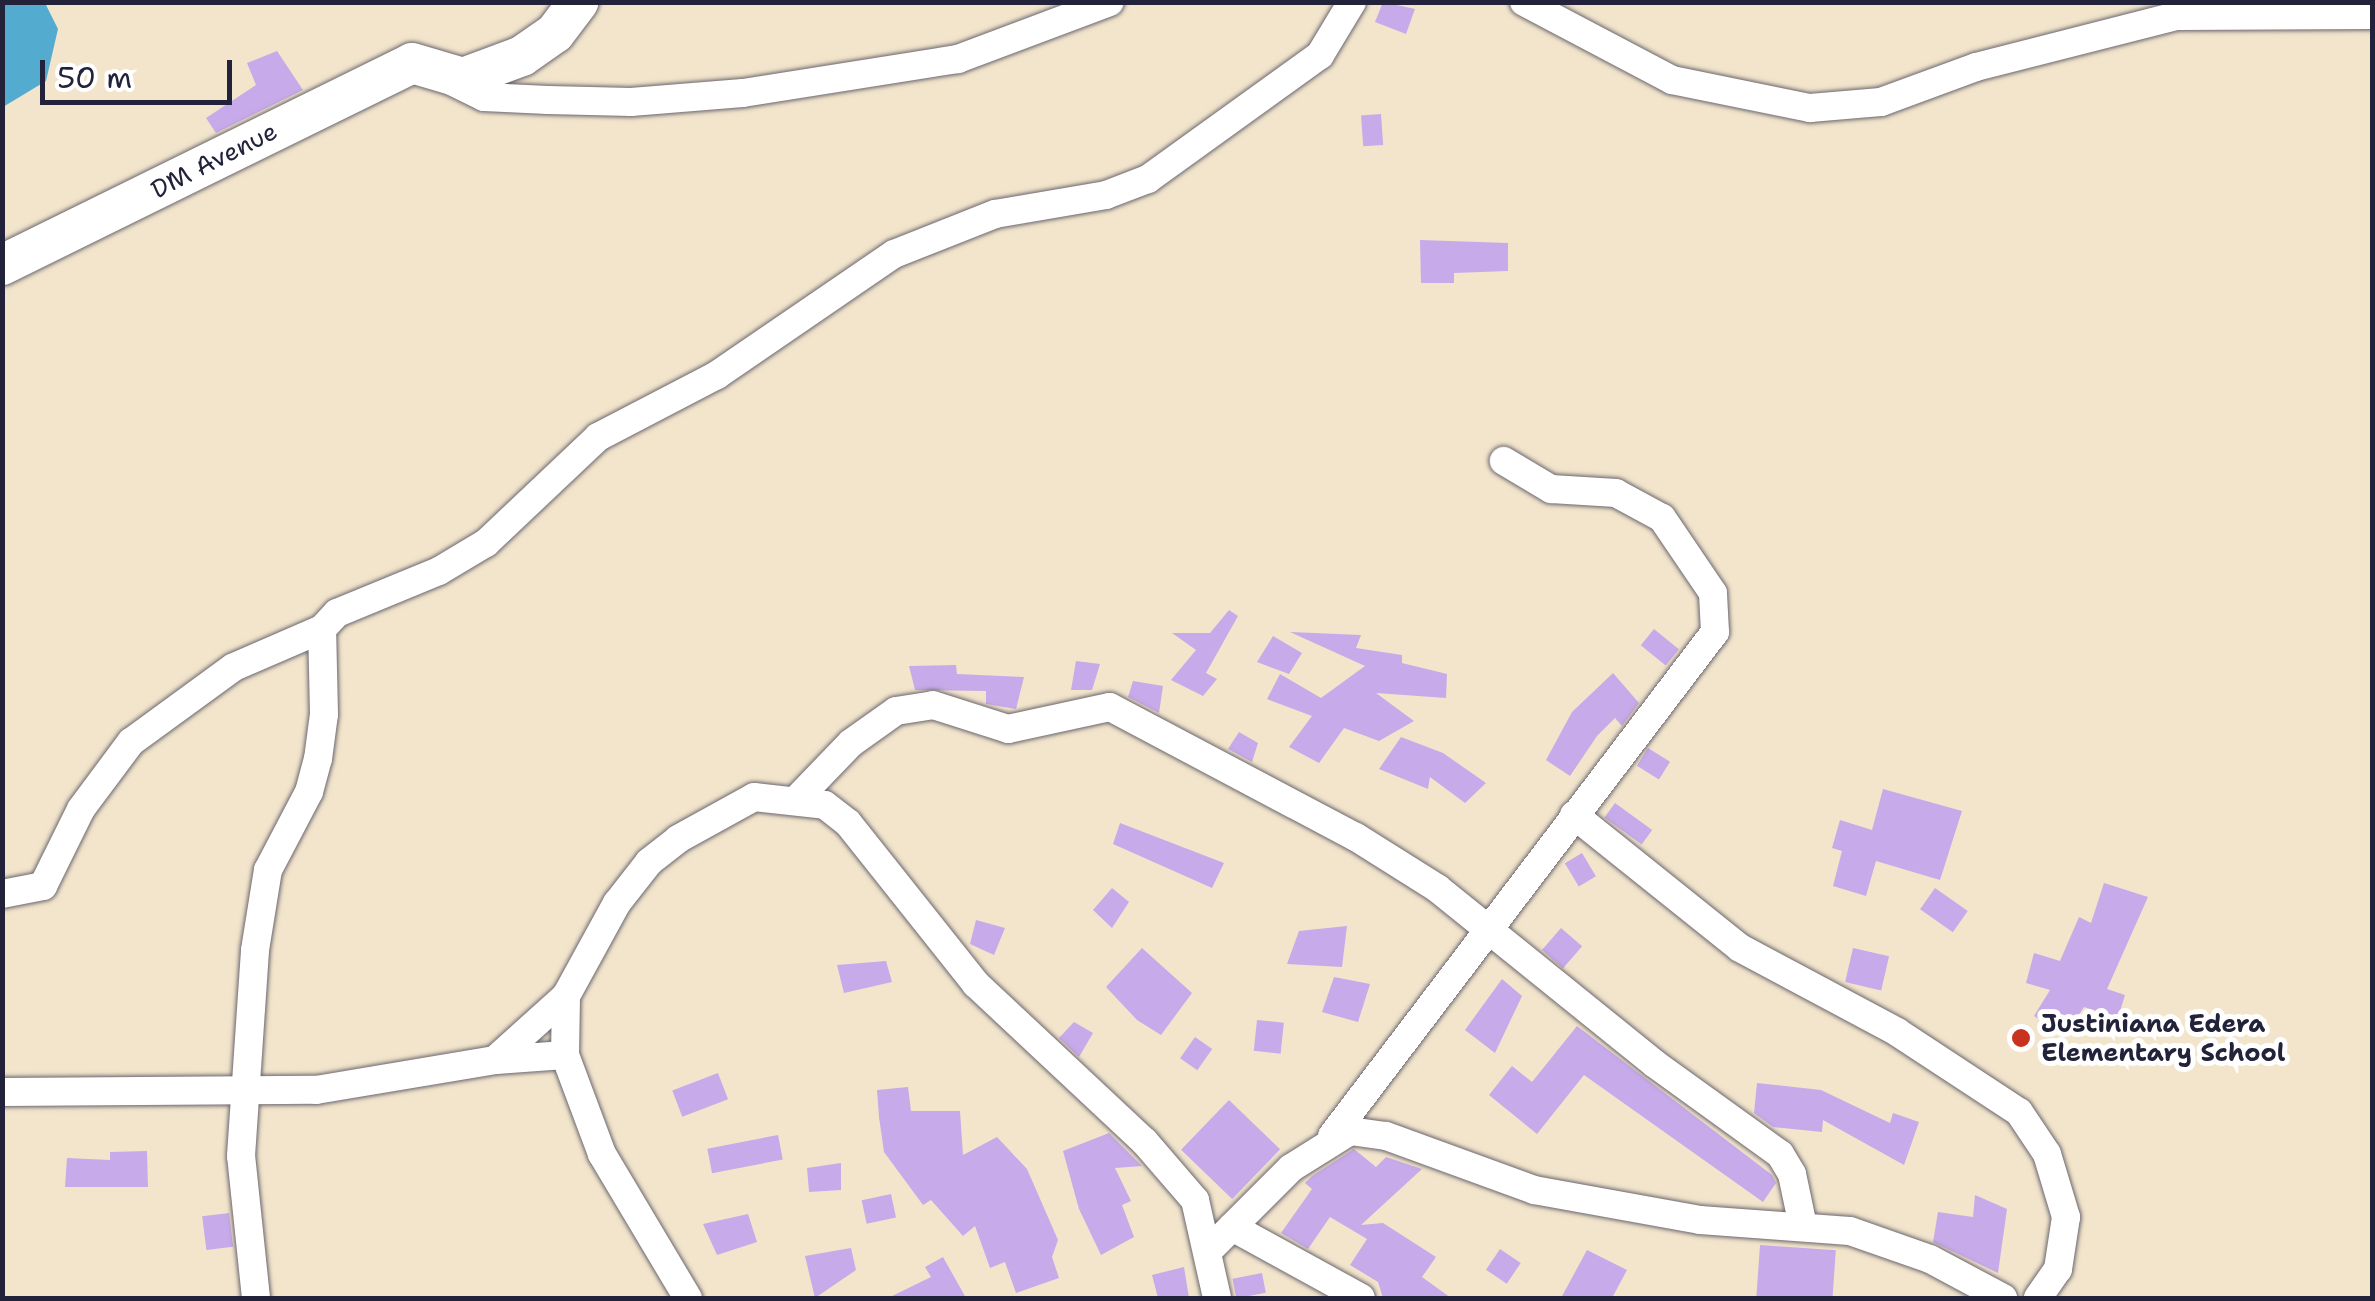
<!DOCTYPE html>
<style>
body{margin:0}
#map{position:relative;width:2375px;height:1301px;overflow:hidden;background:#f2e5cc;font-family:"Shantell Sans",sans-serif}
div>[style]{position:absolute}
.water>*{inset:0;background:#54abd0}
.building>*{inset:0;background:#c7aae9;transform-origin:0 0}
.roads{filter:drop-shadow(0 0 2px #6b666e) drop-shadow(0 0 2px #6b666e)}
.street>*{height:28px;margin:-14px;padding:0 14px;transform-origin:14px;border-radius:14px;background:#fff}
.secondary>*{height:40px;margin:-20px;padding:0 20px;transform-origin:20px;border-radius:20px;background:#fff}
.dots>*{width:28px;height:28px;translate:-50% -50%;box-sizing:border-box;border:5px solid #fff;border-radius:50%}
span{translate:-50% -50%;white-space:nowrap;text-align:center;line-height:1.15;-webkit-text-stroke:10px #fff;paint-order:stroke}
.street-label{font-size:25px;color:#22223b}
.poi-label{font-size:25px;color:#22223b;font-weight:700}
.left{translate:0 -50%;text-align:left}
.frame{position:absolute;inset:0;border:5px solid #22223b;pointer-events:none}
.scale{position:absolute;left:40px;top:60px;width:192px;height:45px;box-sizing:border-box;border:5px solid #22223b;border-top:0;padding-left:12px;font-size:30px;line-height:35px;white-space:nowrap;color:#22223b;-webkit-text-stroke:8px #fff;paint-order:stroke}
</style>
<div id="map">
<div class="water">
<div style="clip-path:polygon(3px 2px,45px 3px,58px 29px,46px 81px,3px 107px)"></div>
</div>
<div class="building">
<div style="clip-path:polygon(1383px 2px,1415px 9px,1406px 34px,1375px 22px)"></div>
<div style="clip-path:polygon(277px 51px,303px 90px,216px 133px,206px 118px,256px 85px,247px 63px)"></div>
<div style="left:1381px;top:114px;width:31px;height:20px;rotate:86deg"></div>
<div style="clip-path:polygon(1420px 240px,1508px 243px,1508px 271px,1454px 273px,1454px 283px,1421px 283px)"></div>
<div style="clip-path:polygon(1229px 610px,1238px 616px,1206px 673px,1217px 679px,1203px 696px,1171px 680px,1196px 650px,1172px 633px,1210px 633px)"></div>
<div style="left:1654px;top:629px;width:32px;height:21px;rotate:39deg"></div>
<div style="clip-path:polygon(1290px 632px,1361px 635px,1356px 648px,1402px 655px,1402px 663px,1447px 674px,1446px 698px,1376px 693px,1414px 721px,1379px 741px,1344px 728px,1319px 763px,1289px 747px,1312px 716px,1267px 699px,1280px 674px,1321px 698px,1365px 666px)"></div>
<div style="clip-path:polygon(1273px 636px,1302px 653px,1289px 674px,1257px 662px)"></div>
<div style="clip-path:polygon(1076px 661px,1100px 664px,1092px 690px,1071px 690px)"></div>
<div style="clip-path:polygon(956px 665px,957px 674px,1024px 677px,1016px 709px,986px 704px,986px 691px,915px 690px,909px 666px)"></div>
<div style="clip-path:polygon(1613px 673px,1639px 703px,1622px 726px,1615px 718px,1597px 736px,1570px 776px,1546px 760px,1572px 712px)"></div>
<div style="clip-path:polygon(1133px 681px,1163px 686px,1159px 713px,1128px 697px)"></div>
<div style="clip-path:polygon(1239px 732px,1258px 743px,1252px 762px,1228px 749px)"></div>
<div style="clip-path:polygon(1401px 737px,1443px 753px,1486px 783px,1465px 803px,1430px 777px,1428px 789px,1379px 769px)"></div>
<div style="left:1648px;top:748px;width:26px;height:21px;rotate:32deg"></div>
<div style="clip-path:polygon(1883px 789px,1962px 811px,1940px 880px,1876px 861px,1866px 896px,1833px 886px,1842px 851px,1832px 848px,1840px 820px,1872px 830px)"></div>
<div style="left:1615px;top:803px;width:46px;height:18px;rotate:36deg"></div>
<div style="clip-path:polygon(1120px 823px,1224px 863px,1212px 888px,1113px 844px)"></div>
<div style="left:1582px;top:853px;width:27px;height:20px;rotate:59deg"></div>
<div style="clip-path:polygon(2104px 883px,2148px 897px,2107px 989px,2125px 995px,2118px 1018px,2084px 1007px,2066px 1035px,2034px 1016px,2050px 990px,2026px 983px,2034px 953px,2060px 961px,2079px 917px,2091px 923px)"></div>
<div style="clip-path:polygon(1112px 888px,1129px 902px,1112px 928px,1093px 910px)"></div>
<div style="left:1935px;top:888px;width:40px;height:26px;rotate:35deg"></div>
<div style="clip-path:polygon(976px 920px,1005px 928px,994px 955px,970px 944px)"></div>
<div style="clip-path:polygon(1347px 926px,1342px 967px,1287px 964px,1299px 931px)"></div>
<div style="left:1561px;top:928px;width:28px;height:29px;rotate:41deg"></div>
<div style="clip-path:polygon(1142px 948px,1192px 993px,1161px 1035px,1137px 1020px,1106px 987px)"></div>
<div style="left:1853px;top:948px;width:37px;height:35px;rotate:13deg"></div>
<div style="clip-path:polygon(886px 961px,892px 982px,844px 993px,837px 965px)"></div>
<div style="clip-path:polygon(1334px 977px,1370px 984px,1358px 1022px,1322px 1012px)"></div>
<div style="clip-path:polygon(1502px 979px,1522px 996px,1495px 1053px,1465px 1030px)"></div>
<div style="left:1257px;top:1020px;width:27px;height:31px;rotate:6deg"></div>
<div style="clip-path:polygon(1074px 1022px,1093px 1033px,1079px 1057px,1059px 1038px)"></div>
<div style="clip-path:polygon(1577px 1026px,1772px 1175px,1776px 1183px,1763px 1202px,1584px 1075px,1537px 1134px,1489px 1095px,1512px 1066px,1532px 1082px)"></div>
<div style="left:1195px;top:1037px;width:21px;height:26px;rotate:35deg"></div>
<div style="left:718px;top:1073px;width:28px;height:49px;rotate:69deg"></div>
<div style="clip-path:polygon(1757px 1083px,1821px 1090px,1890px 1123px,1893px 1113px,1919px 1122px,1904px 1165px,1823px 1120px,1822px 1132px,1773px 1127px,1754px 1113px)"></div>
<div style="clip-path:polygon(908px 1087px,911px 1111px,960px 1111px,963px 1155px,997px 1137px,1027px 1169px,1058px 1240px,1052px 1257px,1059px 1278px,1016px 1293px,1005px 1262px,990px 1268px,975px 1226px,963px 1236px,931px 1200px,923px 1205px,884px 1152px,879px 1117px,877px 1090px)"></div>
<div style="left:1229px;top:1100px;width:71px;height:69px;rotate:44deg"></div>
<div style="clip-path:polygon(1109px 1133px,1142px 1166px,1115px 1168px,1131px 1201px,1122px 1205px,1134px 1237px,1101px 1255px,1079px 1209px,1063px 1151px)"></div>
<div style="left:778px;top:1135px;width:25px;height:72px;rotate:79deg"></div>
<div style="clip-path:polygon(1354px 1149px,1376px 1167px,1386px 1157px,1422px 1169px,1361px 1225px,1383px 1223px,1436px 1257px,1422px 1277px,1451px 1298px,1383px 1298px,1378px 1282px,1350px 1265px,1367px 1239px,1330px 1217px,1308px 1249px,1281px 1233px,1312px 1189px,1305px 1183px,1312px 1176px)"></div>
<div style="clip-path:polygon(147px 1151px,148px 1187px,65px 1187px,67px 1158px,110px 1160px,110px 1152px)"></div>
<div style="clip-path:polygon(841px 1163px,841px 1190px,809px 1192px,807px 1168px)"></div>
<div style="left:891px;top:1194px;width:24px;height:30px;rotate:78deg"></div>
<div style="clip-path:polygon(1975px 1195px,2007px 1209px,1998px 1273px,1933px 1242px,1938px 1212px,1973px 1217px)"></div>
<div style="left:229px;top:1213px;width:34px;height:27px;rotate:83deg"></div>
<div style="clip-path:polygon(748px 1214px,757px 1242px,717px 1255px,703px 1224px)"></div>
<div style="left:1760px;top:1245px;width:76px;height:53px;rotate:4deg"></div>
<div style="clip-path:polygon(851px 1248px,856px 1270px,815px 1298px,805px 1256px)"></div>
<div style="left:1500px;top:1249px;width:25px;height:25px;rotate:34deg"></div>
<div style="clip-path:polygon(1587px 1250px,1627px 1270px,1612px 1298px,1561px 1298px)"></div>
<div style="clip-path:polygon(943px 1257px,966px 1298px,888px 1298px,931px 1277px,925px 1267px)"></div>
<div style="clip-path:polygon(1184px 1267px,1189px 1298px,1158px 1298px,1152px 1275px)"></div>
<div style="left:1262px;top:1273px;width:20px;height:30px;rotate:79deg"></div>
</div>
<div class="roads">
<div class="street">
<div style="left:1524px;top:2px;width:167px;rotate:27.8deg"></div>
<div style="left:1672px;top:80px;width:141px;rotate:11.5deg"></div>
<div style="left:1810px;top:108px;width:71px;rotate:-4.8deg"></div>
<div style="left:1881px;top:102px;width:101px;rotate:-20.2deg"></div>
<div style="left:1976px;top:67px;width:206px;rotate:-14.3deg"></div>
<div style="left:2176px;top:16px;width:196px;rotate:-0.3deg"></div>
<div style="left:445px;top:78px;width:43px;rotate:26deg"></div>
<div style="left:484px;top:97px;width:64px;rotate:2.7deg"></div>
<div style="left:548px;top:100px;width:83px;rotate:1.4deg"></div>
<div style="left:631px;top:102px;width:112px;rotate:-4.6deg"></div>
<div style="left:743px;top:93px;width:218px;rotate:-9deg"></div>
<div style="left:958px;top:59px;width:162px;rotate:-20.6deg"></div>
<div style="left:798px;top:798px;width:76px;rotate:-46.1deg"></div>
<div style="left:851px;top:743px;width:55px;rotate:-35.4deg"></div>
<div style="left:896px;top:711px;width:37px;rotate:-9deg"></div>
<div style="left:933px;top:705px;width:79px;rotate:17.7deg"></div>
<div style="left:1008px;top:729px;width:104px;rotate:-12.2deg"></div>
<div style="left:1110px;top:707px;width:278px;rotate:27.9deg"></div>
<div style="left:1356px;top:837px;width:96px;rotate:32.2deg"></div>
<div style="left:1437px;top:888px;width:280px;rotate:38.9deg"></div>
<div style="left:1655px;top:1064px;width:154px;rotate:35.8deg"></div>
<div style="left:1780px;top:1154px;width:23px;rotate:59deg"></div>
<div style="left:1792px;top:1174px;width:53px;rotate:78.1deg"></div>
<div style="left:1574px;top:815px;width:213px;rotate:38.7deg"></div>
<div style="left:1740px;top:948px;width:178px;rotate:28.1deg"></div>
<div style="left:1897px;top:1032px;width:146px;rotate:33.3deg"></div>
<div style="left:2019px;top:1112px;width:50px;rotate:56.3deg"></div>
<div style="left:2047px;top:1154px;width:66px;rotate:73.2deg"></div>
<div style="left:2066px;top:1217px;width:53px;rotate:98.7deg"></div>
<div style="left:2058px;top:1269px;width:35px;rotate:125deg"></div>
<div style="left:2px;top:894px;width:42px;rotate:-11deg"></div>
<div style="left:43px;top:886px;width:86px;rotate:-63.7deg"></div>
<div style="left:81px;top:809px;width:84px;rotate:-53.3deg"></div>
<div style="left:131px;top:742px;width:127px;rotate:-36.1deg"></div>
<div style="left:234px;top:667px;width:96px;rotate:-23.4deg"></div>
<div style="left:565px;top:1055px;width:106px;rotate:69.5deg"></div>
<div style="left:602px;top:1154px;width:168px;rotate:59.2deg"></div>
<div style="left:495px;top:1060px;width:96px;rotate:-42deg"></div>
<div style="left:566px;top:996px;width:106px;rotate:-61.3deg"></div>
<div style="left:617px;top:903px;width:52px;rotate:-52deg"></div>
<div style="left:649px;top:862px;width:37px;rotate:-38deg"></div>
<div style="left:678px;top:839px;width:87px;rotate:-28.9deg"></div>
<div style="left:754px;top:797px;width:71px;rotate:6.4deg"></div>
<div style="left:825px;top:805px;width:29px;rotate:38deg"></div>
<div style="left:848px;top:823px;width:206px;rotate:51.5deg"></div>
<div style="left:976px;top:984px;width:230px;rotate:43.1deg"></div>
<div style="left:1144px;top:1141px;width:78px;rotate:49.2deg"></div>
<div style="left:1195px;top:1200px;width:100px;rotate:77.3deg"></div>
<div style="left:2px;top:1092px;width:314px;rotate:-0.4deg"></div>
<div style="left:316px;top:1090px;width:181px;rotate:-9.5deg"></div>
<div style="left:495px;top:1060px;width:70px;rotate:-4.1deg"></div>
<div style="left:565px;top:1055px;width:59px;rotate:-89deg"></div>
<div style="left:1332px;top:1136px;width:633px;rotate:-52.77deg"></div>
<div style="left:1715px;top:632px;width:39px;rotate:-93deg"></div>
<div style="left:1713px;top:593px;width:91px;rotate:-124.2deg"></div>
<div style="left:1662px;top:518px;width:52px;rotate:-151.5deg"></div>
<div style="left:1616px;top:493px;width:65px;rotate:-176.5deg"></div>
<div style="left:1551px;top:489px;width:55px;rotate:-149.2deg"></div>
<div style="left:1232px;top:1227px;width:147px;rotate:28.8deg"></div>
<div style="left:1209px;top:1250px;width:116px;rotate:-45deg"></div>
<div style="left:1291px;top:1168px;width:70px;rotate:-32.1deg"></div>
<div style="left:1350px;top:1131px;width:36px;rotate:8deg"></div>
<div style="left:1386px;top:1136px;width:158px;rotate:20deg"></div>
<div style="left:1534px;top:1190px;width:169px;rotate:10.2deg"></div>
<div style="left:1700px;top:1220px;width:150px;rotate:4.2deg"></div>
<div style="left:1850px;top:1231px;width:85px;rotate:19.3deg"></div>
<div style="left:1930px;top:1259px;width:83px;rotate:28.1deg"></div>
<div style="left:256px;top:1298px;width:143px;rotate:-96deg"></div>
<div style="left:241px;top:1156px;width:206px;rotate:-86.1deg"></div>
<div style="left:255px;top:950px;width:81px;rotate:-80.8deg"></div>
<div style="left:268px;top:870px;width:88px;rotate:-62.3deg"></div>
<div style="left:309px;top:792px;width:34px;rotate:-75deg"></div>
<div style="left:318px;top:759px;width:45px;rotate:-82.4deg"></div>
<div style="left:324px;top:714px;width:85px;rotate:-91.3deg"></div>
<div style="left:322px;top:629px;width:22px;rotate:-47deg"></div>
<div style="left:337px;top:613px;width:110px;rotate:-22.4deg"></div>
<div style="left:439px;top:571px;width:55px;rotate:-30.8deg"></div>
<div style="left:486px;top:543px;width:154px;rotate:-43.4deg"></div>
<div style="left:598px;top:437px;width:134px;rotate:-27.5deg"></div>
<div style="left:717px;top:375px;width:214px;rotate:-34.4deg"></div>
<div style="left:894px;top:254px;width:109px;rotate:-21.6deg"></div>
<div style="left:995px;top:214px;width:113px;rotate:-9.7deg"></div>
<div style="left:1106px;top:195px;width:45px;rotate:-20.9deg"></div>
<div style="left:1148px;top:179px;width:212px;rotate:-35.8deg"></div>
<div style="left:1320px;top:55px;width:62px;rotate:-58.9deg"></div>
</div>
<div class="secondary">
<div style="left:2px;top:265px;width:457px;rotate:-26.2deg"></div>
<div style="left:412px;top:63px;width:53px;rotate:16.4deg"></div>
<div style="left:463px;top:78px;width:63px;rotate:-20.4deg"></div>
<div style="left:522px;top:56px;width:40px;rotate:-34.9deg"></div>
<div style="left:555px;top:33px;width:39px;rotate:-53deg"></div>
</div>
</div>
<div class="dots">
<div style="left:2021px;top:1038px;background:#c8321e"></div>
</div>
<div class="street-label">
<span style="left:214px;top:160px;rotate:-27deg">DM Avenue</span>
</div>
<div class="poi-label">
<span class="left" style="left:2041px;top:1038px">Justiniana Edera<br>Elementary School</span>
</div>
<div class="frame"></div>
<div class="scale">50 m</div>
</div>
